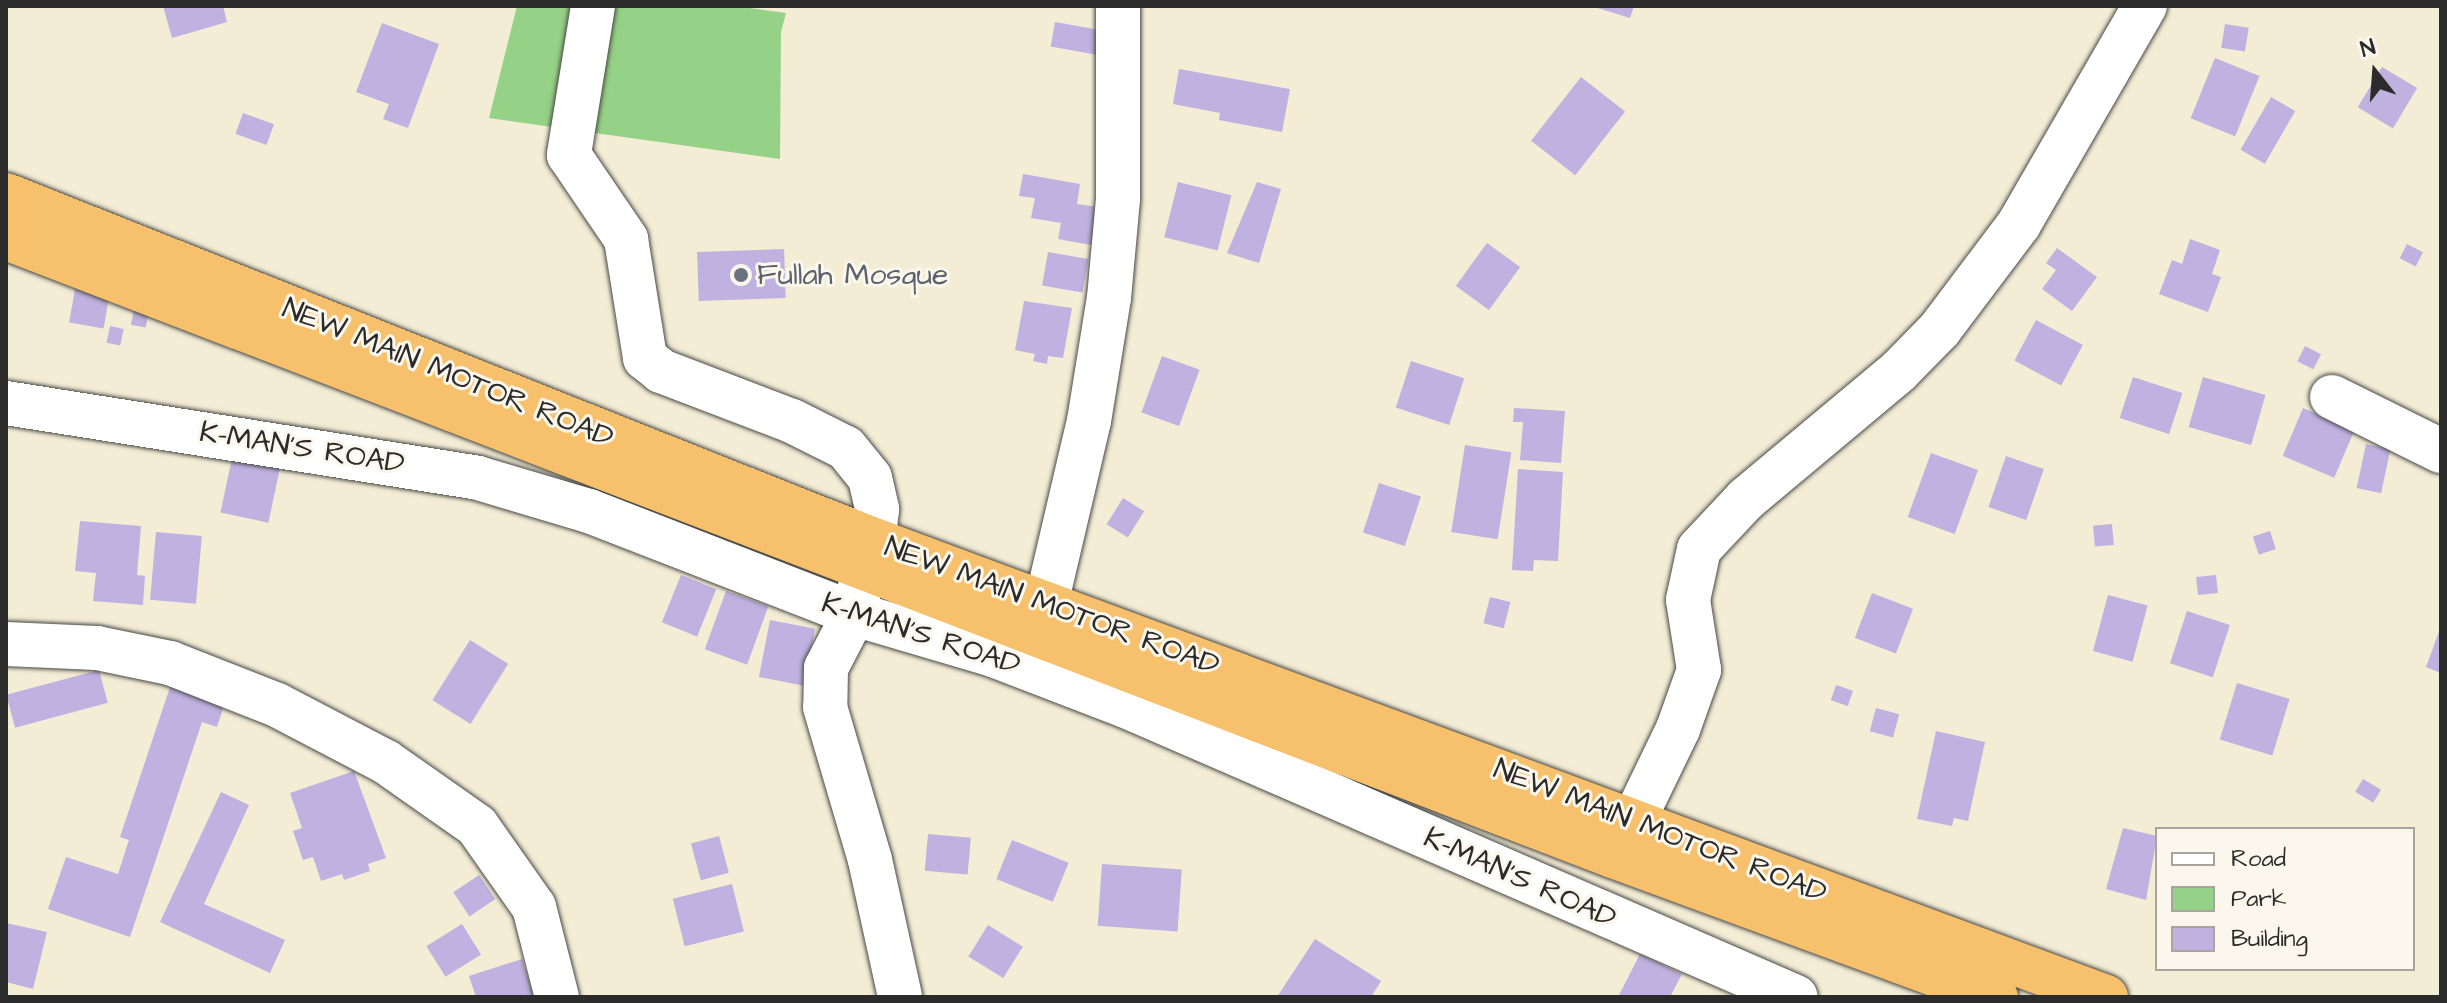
<!DOCTYPE html>
<style>
body{margin:0}
#map{position:relative;width:2447px;height:1003px;overflow:hidden;background:#f3edd6;font-family:"Architects Daughter",sans-serif}
div>[style]{position:absolute}
.green>*{inset:0;background:#95d186}
.building>*{inset:0;background:#bfb1e0;transform-origin:0 0}
.roads{filter:drop-shadow(0 0 2px #494845) drop-shadow(0 0 2px #494845)}
.minor>*{height:44px;margin:-22px;padding:0 22px;transform-origin:22px;border-radius:22px;background:#fff}
.highway>*{height:44px;margin:-22px;padding:0 22px;transform-origin:22px;border-radius:22px;background:#f7c06c}
.dots>*{width:22px;height:22px;translate:-50% -50%;box-sizing:border-box;border:4px solid #fbf7ec;border-radius:50%}
span{translate:-50% -50%;white-space:nowrap;text-align:center;line-height:1.15;-webkit-text-stroke:6px #fbf7ec;paint-order:stroke}
.worship-label{font-size:30px;color:#5b616d}
.left{translate:0 -50%;text-align:left}
.street-label{font-size:30px;color:#2b2b2b}
.frame{position:absolute;inset:0;border:8px solid #2b2b2b;pointer-events:none}
.legend{position:absolute;left:2155px;top:827px;width:260px;height:144px;box-sizing:border-box;background:#fbf7ec;border:2px solid #a8a59f;margin:0;padding:10px 14px;list-style:none;font-size:24px;color:#2b2b2b}
.legend li{display:flex;align-items:center;gap:16px;height:40px}
.legend b{width:40px;border:2px solid #a8a59f}
.north{position:absolute;left:2335px;top:32px;width:80px;height:80px;-webkit-text-stroke:6px #fbf7ec;paint-order:stroke;rotate:343deg;font-size:22px;font-weight:700;line-height:32px;text-align:center;color:#2b2b2b}
.north::after{content:'';display:block;margin:auto;width:28px;height:36px;background:#2b2b2b;clip-path:polygon(50% 0,100% 100%,50% 72%,0 100%)}
</style>
<div id="map">
<div class="green">
<div style="clip-path:polygon(517px 6px,735px 6px,786px 13px,781px 32px,780px 159px,489px 118px)"></div>
</div>
<div class="building">
<div style="clip-path:polygon(163px 6px,223px 6px,227px 22px,172px 38px)"></div>
<div style="clip-path:polygon(1591px 6px,1634px 6px,1630px 18px)"></div>
<div style="left:1055px;top:22px;width:54px;height:25px;rotate:10deg"></div>
<div style="clip-path:polygon(382px 23px,439px 44px,408px 128px,383px 119px,389px 104px,356px 92px)"></div>
<div style="left:2225px;top:24px;width:24px;height:24px;rotate:9deg"></div>
<div style="left:2215px;top:58px;width:48px;height:65px;rotate:22deg"></div>
<div style="left:2382px;top:67px;width:41px;height:47px;rotate:31deg"></div>
<div style="clip-path:polygon(1179px 69px,1290px 89px,1282px 132px,1219px 120px,1220px 113px,1173px 104px)"></div>
<div style="left:1581px;top:77px;width:56px;height:81px;rotate:38deg"></div>
<div style="left:2271px;top:97px;width:28px;height:61px;rotate:30deg"></div>
<div style="left:243px;top:113px;width:33px;height:22px;rotate:20deg"></div>
<div style="clip-path:polygon(1023px 174px,1080px 184px,1077px 204px,1098px 207px,1091px 245px,1058px 239px,1061px 223px,1031px 218px,1035px 198px,1019px 196px)"></div>
<div style="left:1178px;top:182px;width:55px;height:57px;rotate:14deg"></div>
<div style="clip-path:polygon(1257px 182px,1281px 189px,1259px 263px,1227px 253px)"></div>
<div style="clip-path:polygon(2190px 239px,2220px 250px,2212px 274px,2221px 277px,2208px 312px,2159px 294px,2172px 260px,2182px 264px)"></div>
<div style="left:1487px;top:243px;width:41px;height:53px;rotate:36deg"></div>
<div style="left:2407px;top:244px;width:18px;height:16px;rotate:27deg"></div>
<div style="clip-path:polygon(2057px 248px,2097px 277px,2072px 311px,2042px 289px,2056px 270px,2046px 263px)"></div>
<div style="left:784px;top:249px;width:49px;height:87px;rotate:88deg"></div>
<div style="left:1048px;top:252px;width:41px;height:34px;rotate:10deg"></div>
<div style="left:75px;top:289px;width:35px;height:34px;rotate:10deg"></div>
<div style="clip-path:polygon(1024px 301px,1072px 308px,1063px 358px,1048px 356px,1047px 364px,1033px 361px,1035px 354px,1015px 350px)"></div>
<div style="left:134px;top:309px;width:15px;height:16px;rotate:11deg"></div>
<div style="left:2036px;top:320px;width:53px;height:46px;rotate:28deg"></div>
<div style="left:110px;top:326px;width:14px;height:17px;rotate:12deg"></div>
<div style="left:2305px;top:346px;width:18px;height:17px;rotate:27deg"></div>
<div style="left:1162px;top:356px;width:40px;height:60px;rotate:20deg"></div>
<div style="left:1411px;top:361px;width:56px;height:49px;rotate:18deg"></div>
<div style="left:2133px;top:377px;width:52px;height:43px;rotate:18deg"></div>
<div style="left:2203px;top:377px;width:65px;height:52px;rotate:16deg"></div>
<div style="clip-path:polygon(1514px 408px,1565px 411px,1561px 463px,1520px 460px,1523px 422px,1513px 422px)"></div>
<div style="left:2303px;top:408px;width:56px;height:52px;rotate:23deg"></div>
<div style="left:235px;top:444px;width:49px;height:70px;rotate:12deg"></div>
<div style="left:2366px;top:444px;width:25px;height:45px;rotate:12deg"></div>
<div style="left:1465px;top:445px;width:47px;height:88px;rotate:9deg"></div>
<div style="left:1931px;top:453px;width:50px;height:68px;rotate:20deg"></div>
<div style="left:2006px;top:456px;width:40px;height:54px;rotate:19deg"></div>
<div style="clip-path:polygon(1518px 469px,1563px 472px,1558px 561px,1534px 560px,1533px 571px,1512px 570px)"></div>
<div style="left:1379px;top:483px;width:44px;height:52px;rotate:18deg"></div>
<div style="left:1123px;top:498px;width:25px;height:31px;rotate:32deg"></div>
<div style="clip-path:polygon(80px 521px,141px 526px,137px 575px,145px 576px,143px 605px,93px 601px,96px 573px,75px 571px)"></div>
<div style="left:2112px;top:524px;width:21px;height:19px;rotate:85deg"></div>
<div style="left:2270px;top:531px;width:19px;height:18px;rotate:72deg"></div>
<div style="left:156px;top:532px;width:46px;height:68px;rotate:5deg"></div>
<div style="left:681px;top:575px;width:38px;height:51px;rotate:22deg"></div>
<div style="left:2216px;top:575px;width:18px;height:20px;rotate:84deg"></div>
<div style="left:726px;top:591px;width:45px;height:62px;rotate:20deg"></div>
<div style="left:1872px;top:593px;width:44px;height:48px;rotate:21deg"></div>
<div style="left:2108px;top:595px;width:41px;height:58px;rotate:15deg"></div>
<div style="left:1490px;top:597px;width:21px;height:27px;rotate:14deg"></div>
<div style="left:2187px;top:611px;width:45px;height:55px;rotate:18deg"></div>
<div style="left:770px;top:620px;width:46px;height:58px;rotate:11deg"></div>
<div style="clip-path:polygon(2441px 626px,2441px 673px,2426px 667px)"></div>
<div style="left:470px;top:640px;width:45px;height:71px;rotate:32deg"></div>
<div style="left:99px;top:670px;width:34px;height:96px;rotate:75deg"></div>
<div style="clip-path:polygon(174px 675px,228px 693px,217px 727px,202px 722px,130px 937px,48px 909px,66px 857px,118px 874px,129px 840px,120px 837px)"></div>
<div style="left:2237px;top:683px;width:55px;height:59px;rotate:17deg"></div>
<div style="left:1836px;top:685px;width:18px;height:16px;rotate:19deg"></div>
<div style="left:1876px;top:708px;width:24px;height:24px;rotate:15deg"></div>
<div style="clip-path:polygon(1936px 731px,1985px 742px,1968px 821px,1954px 818px,1952px 826px,1917px 819px)"></div>
<div style="clip-path:polygon(354px 771px,386px 858px,368px 864px,370px 871px,344px 880px,342px 874px,321px 881px,313px 857px,303px 860px,293px 831px,302px 828px,290px 793px)"></div>
<div style="left:2363px;top:779px;width:21px;height:15px;rotate:31deg"></div>
<div style="clip-path:polygon(221px 792px,249px 805px,204px 904px,285px 940px,270px 973px,160px 922px)"></div>
<div style="clip-path:polygon(2123px 828px,2157px 836px,2146px 900px,2106px 889px)"></div>
<div style="left:928px;top:834px;width:43px;height:37px;rotate:5deg"></div>
<div style="left:719px;top:836px;width:38px;height:29px;rotate:75deg"></div>
<div style="left:1012px;top:840px;width:61px;height:42px;rotate:22deg"></div>
<div style="left:1102px;top:864px;width:80px;height:62px;rotate:4deg"></div>
<div style="left:479px;top:875px;width:29px;height:31px;rotate:56deg"></div>
<div style="left:732px;top:884px;width:49px;height:61px;rotate:76deg"></div>
<div style="clip-path:polygon(6px 923px,47px 932px,33px 989px,6px 982px)"></div>
<div style="left:462px;top:924px;width:36px;height:42px;rotate:58deg"></div>
<div style="left:988px;top:925px;width:41px;height:37px;rotate:32deg"></div>
<div style="clip-path:polygon(1315px 939px,1381px 981px,1371px 997px,1277px 997px)"></div>
<div style="clip-path:polygon(1640px 954px,1682px 974px,1670px 997px,1618px 997px)"></div>
<div style="clip-path:polygon(522px 959px,534px 997px,476px 997px,469px 976px)"></div>
</div>
<div class="roads">
<div class="minor">
<div style="left:593px;top:6px;width:151px;rotate:99.2deg"></div>
<div style="left:569px;top:155px;width:102px;rotate:55.8deg"></div>
<div style="left:626px;top:239px;width:121px;rotate:80.9deg"></div>
<div style="left:645px;top:358px;width:21px;rotate:39deg"></div>
<div style="left:661px;top:371px;width:140px;rotate:20.9deg"></div>
<div style="left:792px;top:421px;width:60px;rotate:26.6deg"></div>
<div style="left:846px;top:448px;width:38px;rotate:51deg"></div>
<div style="left:870px;top:478px;width:32px;rotate:77deg"></div>
<div style="left:877px;top:509px;width:31px;rotate:96deg"></div>
<div style="left:2332px;top:397px;width:122px;rotate:26.4deg"></div>
<div style="left:6px;top:403px;width:478px;rotate:9deg"></div>
<div style="left:478px;top:478px;width:116px;rotate:16.6deg"></div>
<div style="left:589px;top:511px;width:284px;rotate:21.2deg"></div>
<div style="left:854px;top:614px;width:145px;rotate:16.4deg"></div>
<div style="left:993px;top:655px;width:142px;rotate:21deg"></div>
<div style="left:1126px;top:706px;width:730px;rotate:23.48deg"></div>
<div style="left:860px;top:587px;width:28px;rotate:103deg"></div>
<div style="left:854px;top:614px;width:61px;rotate:117.4deg"></div>
<div style="left:826px;top:668px;width:39px;rotate:91deg"></div>
<div style="left:825px;top:707px;width:159px;rotate:73.6deg"></div>
<div style="left:870px;top:860px;width:140px;rotate:77.6deg"></div>
<div style="left:1046px;top:604px;width:188px;rotate:-76.8deg"></div>
<div style="left:1089px;top:421px;width:125px;rotate:-80.8deg"></div>
<div style="left:1109px;top:298px;width:99px;rotate:-84.8deg"></div>
<div style="left:1118px;top:199px;width:193px;rotate:-90deg"></div>
<div style="left:6px;top:644px;width:91px;rotate:2.5deg"></div>
<div style="left:97px;top:648px;width:75px;rotate:11.6deg"></div>
<div style="left:170px;top:663px;width:115px;rotate:21.4deg"></div>
<div style="left:277px;top:705px;width:123px;rotate:27.6deg"></div>
<div style="left:386px;top:762px;width:111px;rotate:35.1deg"></div>
<div style="left:477px;top:826px;width:99px;rotate:54.9deg"></div>
<div style="left:534px;top:907px;width:93px;rotate:75.7deg"></div>
<div style="left:1634px;top:820px;width:101px;rotate:-64.2deg"></div>
<div style="left:1678px;top:729px;width:63px;rotate:-70.4deg"></div>
<div style="left:1699px;top:670px;width:71px;rotate:-98.9deg"></div>
<div style="left:1688px;top:600px;width:52px;rotate:-77.8deg"></div>
<div style="left:1699px;top:549px;width:69px;rotate:-46.8deg"></div>
<div style="left:1746px;top:499px;width:199px;rotate:-39.9deg"></div>
<div style="left:1899px;top:371px;width:59px;rotate:-45.7deg"></div>
<div style="left:1940px;top:329px;width:131px;rotate:-53deg"></div>
<div style="left:2019px;top:224px;width:252px;rotate:-60deg"></div>
</div>
<div class="highway">
<div style="left:6px;top:195px;width:934px;rotate:21.68deg"></div>
<div style="left:874px;top:540px;width:1314px;rotate:20.35deg"></div>
<div style="left:6px;top:238px;width:1722px;rotate:21.04deg"></div>
<div style="left:1613px;top:856px;width:408px;rotate:20.2deg"></div>
</div>
</div>
<div class="dots">
<div style="left:741px;top:275px;background:#6b7280"></div>
</div>
<div class="worship-label">
<span class="left" style="left:757px;top:275px">Fullah Mosque</span>
</div>
<div class="street-label">
<span style="left:448px;top:373px;rotate:22deg">NEW MAIN MOTOR ROAD</span>
<span style="left:302px;top:448px;rotate:9deg">K-MAN'S ROAD</span>
<span style="left:1052px;top:606px;rotate:20deg">NEW MAIN MOTOR ROAD</span>
<span style="left:921px;top:634px;rotate:18deg">K-MAN'S ROAD</span>
<span style="left:1660px;top:831px;rotate:21deg">NEW MAIN MOTOR ROAD</span>
<span style="left:1520px;top:878px;rotate:24deg">K-MAN'S ROAD</span>
</div>
<div class="frame"></div>
<ul class="legend">
<li><b style="height:10px;background:#fff"></b>Road</li>
<li><b style="height:22px;background:#95d186"></b>Park</li>
<li><b style="height:22px;background:#bfb1e0"></b>Building</li>
</ul>
<div class="north">N</div>
</div>
